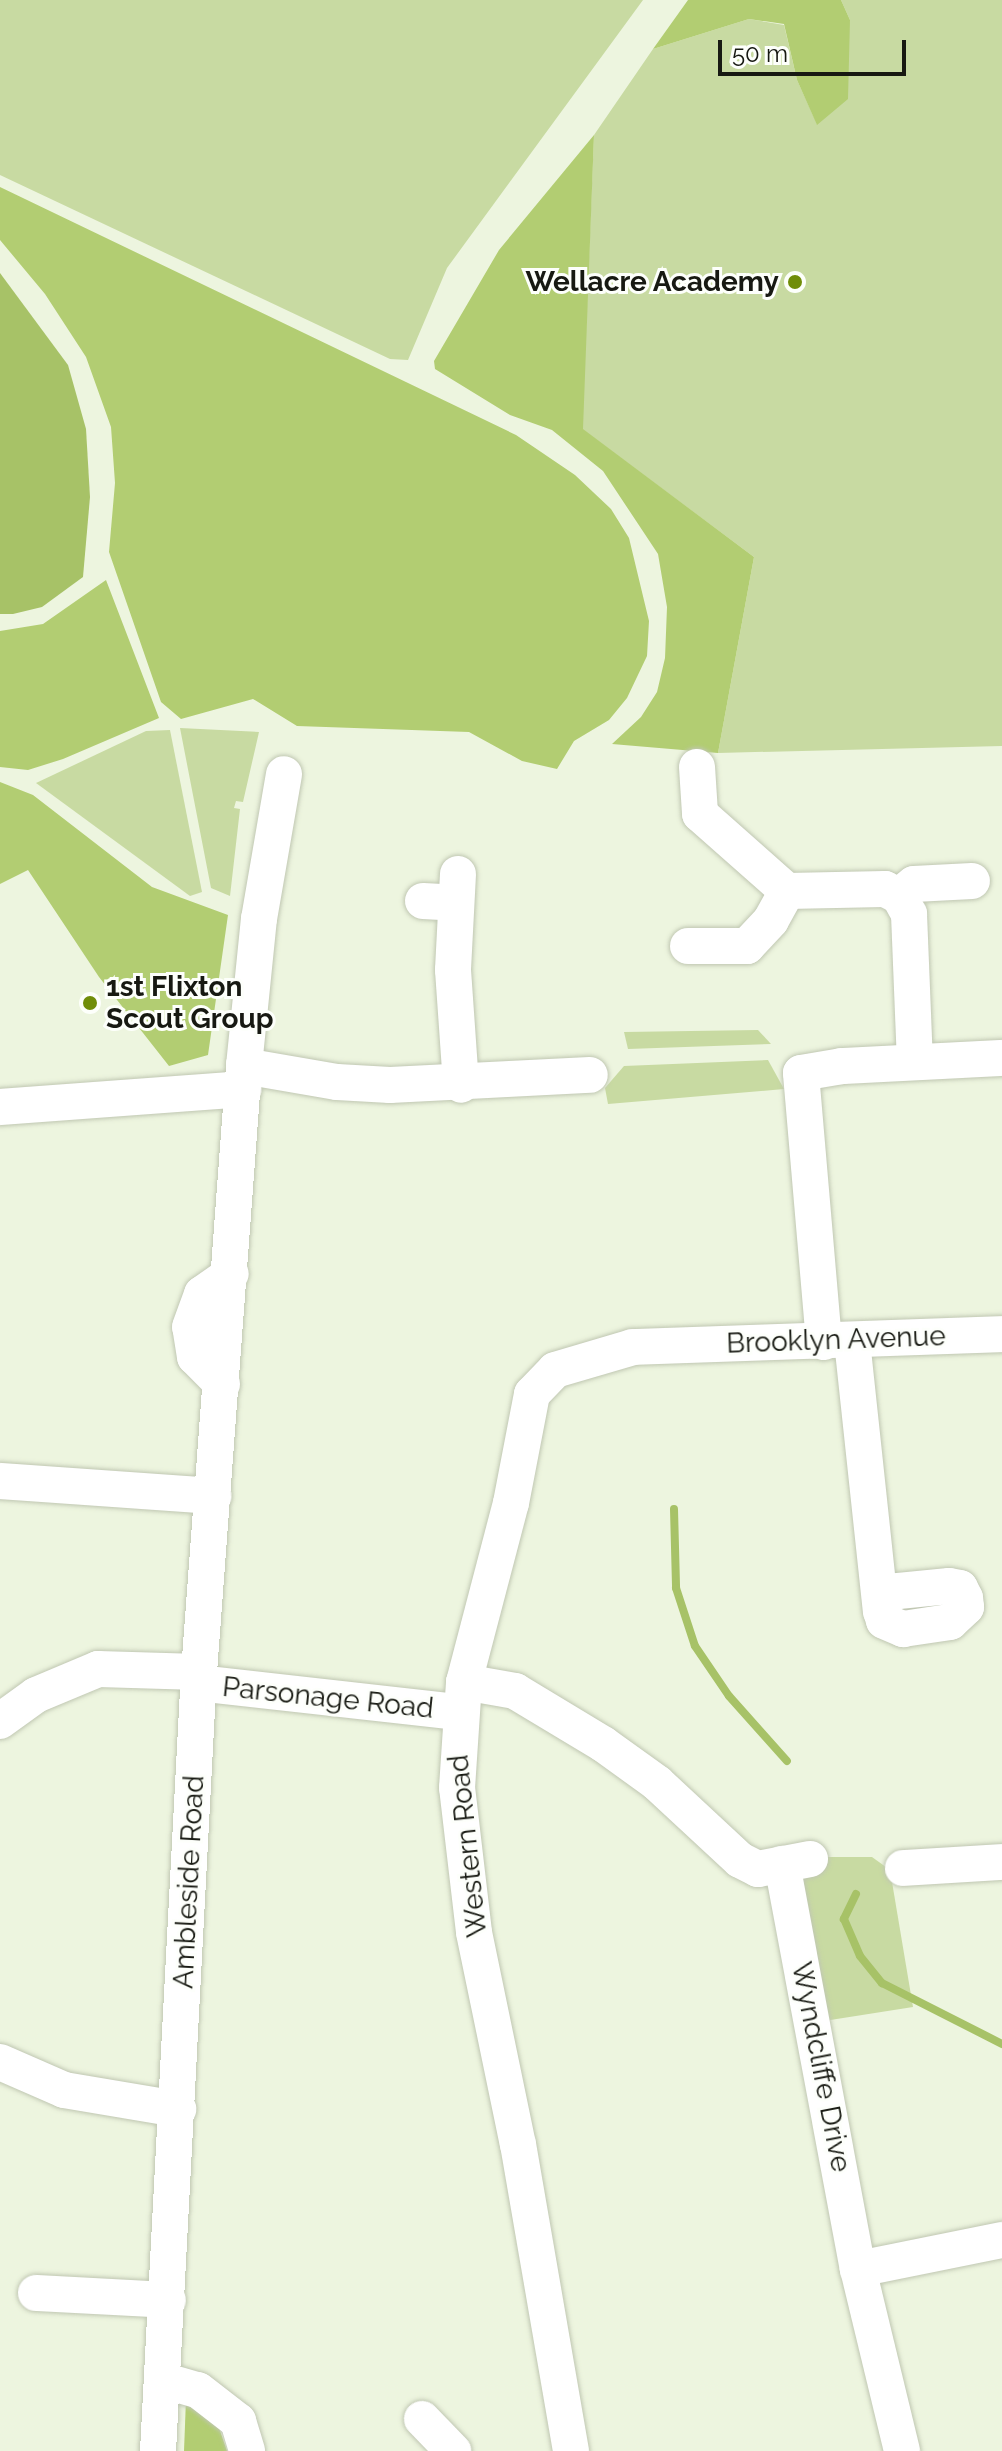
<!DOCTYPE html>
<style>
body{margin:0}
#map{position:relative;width:1002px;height:2451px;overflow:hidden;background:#edf5df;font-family:Raleway,sans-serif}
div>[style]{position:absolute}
.green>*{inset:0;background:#c8daa2}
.forest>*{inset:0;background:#b2cd72}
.water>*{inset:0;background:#a7c267}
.stream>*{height:8px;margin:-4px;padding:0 4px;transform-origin:4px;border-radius:4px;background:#a7c267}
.roads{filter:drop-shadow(0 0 2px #c0c7b2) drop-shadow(0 0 2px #c0c7b2)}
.minor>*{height:36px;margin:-18px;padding:0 18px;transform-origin:18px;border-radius:18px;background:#fff}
.dots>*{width:22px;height:22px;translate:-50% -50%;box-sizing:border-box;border:4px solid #fdfffb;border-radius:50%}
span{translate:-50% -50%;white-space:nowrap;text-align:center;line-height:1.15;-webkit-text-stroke:6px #fdfffb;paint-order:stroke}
.poi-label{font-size:28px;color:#171912;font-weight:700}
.right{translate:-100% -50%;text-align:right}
.left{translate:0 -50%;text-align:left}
.street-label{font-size:28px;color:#171912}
.scale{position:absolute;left:718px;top:40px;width:188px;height:36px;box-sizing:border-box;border:4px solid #171912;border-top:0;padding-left:10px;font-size:24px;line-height:28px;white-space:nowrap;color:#171912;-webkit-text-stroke:6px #fdfffb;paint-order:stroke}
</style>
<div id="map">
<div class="green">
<div style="clip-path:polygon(0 0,643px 0,447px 268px,408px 360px,390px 359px,0 175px)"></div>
<div style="clip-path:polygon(841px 0,1002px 0,1002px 746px,718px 753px,754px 557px,582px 429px,594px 135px,653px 49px,749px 19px,784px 25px,797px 80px,817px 124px,850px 20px)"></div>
<div style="clip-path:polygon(180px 728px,259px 732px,243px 802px,236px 801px,234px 808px,240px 809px,230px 896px,211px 888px)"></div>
<div style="clip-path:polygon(170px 730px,202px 892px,190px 896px,36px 783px,146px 731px)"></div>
<div style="clip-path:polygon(758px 1030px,771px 1044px,628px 1049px,624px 1032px)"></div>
<div style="clip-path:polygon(768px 1060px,784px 1089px,608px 1104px,605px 1088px,624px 1066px)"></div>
<div style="clip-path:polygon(820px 1857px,872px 1857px,890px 1870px,913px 2007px,824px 2021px,802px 1871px)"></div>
</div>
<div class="forest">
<div style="clip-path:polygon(688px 0,841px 0,850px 20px,848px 99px,817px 125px,797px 80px,784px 24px,749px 19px,653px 49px)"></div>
<div style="clip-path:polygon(594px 135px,583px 429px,754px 557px,718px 753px,612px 744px,641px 717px,657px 692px,665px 658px,667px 607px,658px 554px,603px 471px,552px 430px,510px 415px,435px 369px,434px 361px,499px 250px)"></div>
<div style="clip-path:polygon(0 187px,516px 435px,575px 475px,611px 509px,629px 538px,649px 621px,647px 656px,627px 698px,609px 720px,574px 741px,557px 769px,522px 761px,469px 732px,297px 726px,253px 699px,181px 719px,161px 702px,109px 552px,115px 483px,111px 427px,86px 357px,45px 294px,0 240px)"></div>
<div style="clip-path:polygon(106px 580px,159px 718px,63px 759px,28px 770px,0 767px,0 631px,43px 624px)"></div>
<div style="clip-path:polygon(0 782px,33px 795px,152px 887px,228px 915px,208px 1055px,169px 1066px,99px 977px,28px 870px,0 884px)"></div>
<div style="clip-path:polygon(186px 2399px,214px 2413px,227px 2451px,184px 2451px)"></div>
</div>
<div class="water">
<div style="clip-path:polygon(0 273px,68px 365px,86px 429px,90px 497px,83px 577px,42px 607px,13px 614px,0 614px)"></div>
</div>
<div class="stream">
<div style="left:674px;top:1509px;width:79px;rotate:88.5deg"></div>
<div style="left:676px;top:1588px;width:61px;rotate:71.9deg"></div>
<div style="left:695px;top:1646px;width:60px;rotate:55.8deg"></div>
<div style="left:729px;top:1696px;width:87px;rotate:48.3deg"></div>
<div style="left:856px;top:1894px;width:28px;rotate:116deg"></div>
<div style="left:844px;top:1919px;width:40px;rotate:66.6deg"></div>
<div style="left:860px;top:1956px;width:35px;rotate:51deg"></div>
<div style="left:882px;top:1983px;width:135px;rotate:26.9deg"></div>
</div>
<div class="roads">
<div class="minor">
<div style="left:697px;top:767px;width:47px;rotate:86.3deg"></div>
<div style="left:700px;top:814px;width:116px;rotate:41.5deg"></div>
<div style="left:787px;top:891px;width:98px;rotate:-1.2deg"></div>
<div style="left:885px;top:889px;width:16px;rotate:27deg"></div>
<div style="left:899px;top:896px;width:19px;rotate:-39deg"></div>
<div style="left:914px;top:884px;width:58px;rotate:-3deg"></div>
<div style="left:458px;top:874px;width:96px;rotate:93deg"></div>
<div style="left:453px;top:970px;width:115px;rotate:86deg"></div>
<div style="left:899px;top:896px;width:21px;rotate:61deg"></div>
<div style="left:909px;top:914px;width:148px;rotate:87.7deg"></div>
<div style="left:423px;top:901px;width:33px;rotate:3deg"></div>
<div style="left:688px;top:946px;width:59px"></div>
<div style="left:747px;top:946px;width:35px;rotate:-47deg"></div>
<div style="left:771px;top:920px;width:33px;rotate:-61deg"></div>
<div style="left:244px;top:1066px;width:94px;rotate:9.8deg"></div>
<div style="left:337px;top:1082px;width:53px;rotate:3.2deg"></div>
<div style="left:390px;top:1085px;width:200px;rotate:-2.9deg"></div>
<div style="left:0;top:1107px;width:244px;rotate:-4.2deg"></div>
<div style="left:852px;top:1341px;width:272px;rotate:83.9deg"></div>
<div style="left:881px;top:1611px;width:10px;rotate:73deg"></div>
<div style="left:884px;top:1621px;width:21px;rotate:23deg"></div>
<div style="left:903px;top:1629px;width:48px;rotate:-8.5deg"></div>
<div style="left:950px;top:1622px;width:22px;rotate:-43deg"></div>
<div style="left:966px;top:1607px;width:9px;rotate:-96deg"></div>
<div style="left:965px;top:1598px;width:11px;rotate:-117deg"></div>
<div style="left:960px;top:1588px;width:11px;rotate:-170deg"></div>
<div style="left:949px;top:1586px;width:51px;rotate:174.4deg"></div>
<div style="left:898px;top:1591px;width:10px;rotate:163deg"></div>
<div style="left:888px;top:1594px;width:18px;rotate:112deg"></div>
<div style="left:824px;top:1342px;width:270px;rotate:-94.9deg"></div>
<div style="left:801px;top:1073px;width:42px;rotate:-9.7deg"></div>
<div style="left:842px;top:1066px;width:160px;rotate:-2.9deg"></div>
<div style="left:222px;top:1384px;width:38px;rotate:-135deg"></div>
<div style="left:195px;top:1357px;width:30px;rotate:-99deg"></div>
<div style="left:190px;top:1327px;width:35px;rotate:-70deg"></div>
<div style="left:202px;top:1294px;width:35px;rotate:-35deg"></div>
<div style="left:0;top:1481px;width:214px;rotate:4deg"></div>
<div style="left:464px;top:1682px;width:52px;rotate:10deg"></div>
<div style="left:515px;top:1691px;width:103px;rotate:31.1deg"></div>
<div style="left:603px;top:1744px;width:67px;rotate:35.8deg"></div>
<div style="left:657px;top:1783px;width:113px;rotate:42.9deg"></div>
<div style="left:740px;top:1860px;width:20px;rotate:27deg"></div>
<div style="left:758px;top:1869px;width:53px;rotate:-10.9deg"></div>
<div style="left:198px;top:1683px;width:262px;rotate:6.4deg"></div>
<div style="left:0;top:1721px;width:44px;rotate:-35.8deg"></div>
<div style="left:36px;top:1695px;width:67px;rotate:-22.8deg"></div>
<div style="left:98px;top:1669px;width:101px;rotate:1.7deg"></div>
<div style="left:782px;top:1864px;width:412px;rotate:79.4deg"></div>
<div style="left:858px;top:2269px;width:187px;rotate:76.4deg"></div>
<div style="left:903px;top:1868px;width:99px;rotate:-3.5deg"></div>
<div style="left:0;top:2062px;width:70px;rotate:23.6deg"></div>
<div style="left:64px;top:2090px;width:116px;rotate:9.5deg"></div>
<div style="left:858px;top:2269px;width:147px;rotate:-11.4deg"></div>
<div style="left:36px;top:2293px;width:132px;rotate:3deg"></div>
<div style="left:162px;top:2380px;width:37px;rotate:16deg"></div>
<div style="left:198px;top:2390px;width:51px;rotate:37.8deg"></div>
<div style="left:238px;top:2421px;width:31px;rotate:73deg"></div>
<div style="left:422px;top:2419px;width:45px;rotate:45.9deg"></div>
<div style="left:158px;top:2451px;width:780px;rotate:-86.99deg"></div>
<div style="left:199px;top:1672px;width:608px;rotate:-85.75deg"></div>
<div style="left:244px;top:1066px;width:148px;rotate:-84.2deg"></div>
<div style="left:259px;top:919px;width:147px;rotate:-80.2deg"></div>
<div style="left:571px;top:2451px;width:311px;rotate:-99.8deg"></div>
<div style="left:518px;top:2145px;width:217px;rotate:-101.7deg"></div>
<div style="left:474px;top:1932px;width:145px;rotate:-96.7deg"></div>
<div style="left:457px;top:1788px;width:106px;rotate:-86.2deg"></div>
<div style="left:464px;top:1682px;width:185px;rotate:-75.3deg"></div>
<div style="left:511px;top:1503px;width:111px;rotate:-79.1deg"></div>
<div style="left:532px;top:1394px;width:33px;rotate:-46deg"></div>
<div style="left:555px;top:1370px;width:81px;rotate:-16.4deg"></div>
<div style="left:633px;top:1347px;width:369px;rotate:-2deg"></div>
</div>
</div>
<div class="dots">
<div style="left:795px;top:282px;background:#708d09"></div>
<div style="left:90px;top:1003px;background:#708d09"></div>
</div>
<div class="poi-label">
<span class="right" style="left:779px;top:282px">Wellacre Academy</span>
<span class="left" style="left:106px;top:1003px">1st Flixton<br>Scout Group</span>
</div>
<div class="street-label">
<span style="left:836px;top:1340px;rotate:-2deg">Brooklyn Avenue</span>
<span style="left:328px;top:1698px;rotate:6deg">Parsonage Road</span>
<span style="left:468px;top:1846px;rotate:-96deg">Western Road</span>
<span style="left:189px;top:1882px;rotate:-87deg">Ambleside Road</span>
<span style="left:821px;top:2067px;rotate:79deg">Wyndcliffe Drive</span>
</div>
<div class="scale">50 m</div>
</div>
